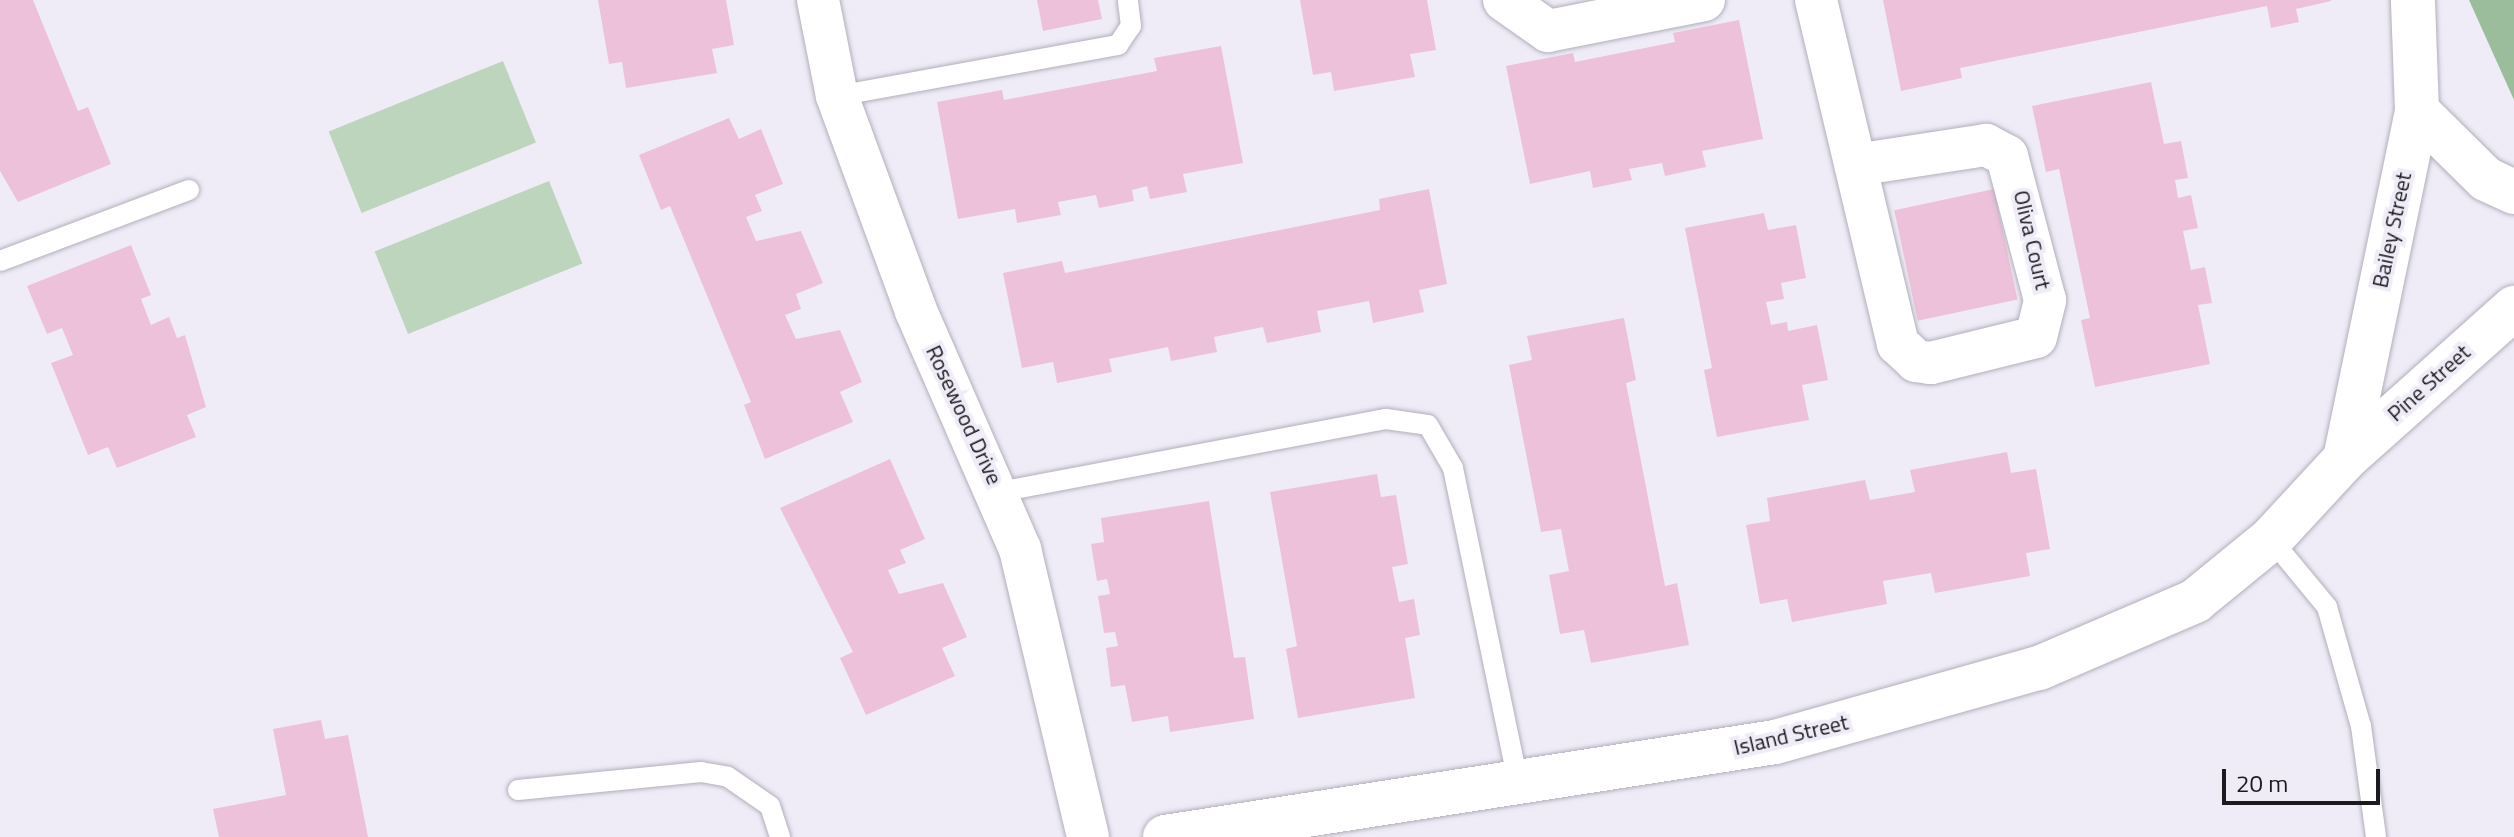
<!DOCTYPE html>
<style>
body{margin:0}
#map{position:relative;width:2514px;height:837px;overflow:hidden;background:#efecf8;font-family:"Titillium Web",sans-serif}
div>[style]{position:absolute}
.green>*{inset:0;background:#bdd4bd;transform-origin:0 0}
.forest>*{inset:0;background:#9bbd9c}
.building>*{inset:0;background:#edc1d9;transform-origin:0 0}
.roads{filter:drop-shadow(0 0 2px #b2afba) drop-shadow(0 0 2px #b2afba)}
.service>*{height:20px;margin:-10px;padding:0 10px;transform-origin:10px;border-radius:10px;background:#fff}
.minor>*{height:42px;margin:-21px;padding:0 21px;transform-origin:21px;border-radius:21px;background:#fff}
.tertiary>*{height:44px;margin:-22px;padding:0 22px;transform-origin:22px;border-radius:22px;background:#fff}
span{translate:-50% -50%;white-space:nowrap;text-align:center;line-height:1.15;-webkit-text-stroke:8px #efecf8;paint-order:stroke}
.street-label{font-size:22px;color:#1b1a1e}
.scale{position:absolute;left:2222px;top:769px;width:158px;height:36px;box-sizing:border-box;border:4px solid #1b1a1e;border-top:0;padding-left:10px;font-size:24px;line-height:28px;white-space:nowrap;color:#1b1a1e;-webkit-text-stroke:6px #efecf8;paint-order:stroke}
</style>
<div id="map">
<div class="green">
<div style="left:503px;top:61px;width:88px;height:188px;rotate:68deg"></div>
<div style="left:549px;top:181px;width:89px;height:188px;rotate:68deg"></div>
</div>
<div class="forest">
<div style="clip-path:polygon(2469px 0,2514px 0,2514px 100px)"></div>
</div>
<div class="building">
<div style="clip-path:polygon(0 0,33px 0,78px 111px,88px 107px,111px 164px,18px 202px,0 171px)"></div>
<div style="clip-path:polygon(598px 0,726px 0,734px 45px,712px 49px,717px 73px,626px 88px,622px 62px,609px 64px)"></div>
<div style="clip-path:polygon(1037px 0,1098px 0,1102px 19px,1043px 31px)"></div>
<div style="clip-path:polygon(1300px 0,1427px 0,1436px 50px,1410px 54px,1415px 77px,1334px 91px,1331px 72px,1313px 75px)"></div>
<div style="clip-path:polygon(1883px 0,2331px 0,2331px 1px,2296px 9px,2299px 22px,2271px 28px,2267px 6px,1960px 68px,1962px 78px,1901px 91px)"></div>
<div style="clip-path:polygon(1739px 20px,1763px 139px,1702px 151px,1706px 167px,1665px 176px,1662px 163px,1629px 169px,1632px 180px,1593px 188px,1590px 171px,1530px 184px,1506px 66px,1573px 53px,1575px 62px,1675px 42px,1673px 33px)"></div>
<div style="clip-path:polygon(1221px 46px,1243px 163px,1183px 174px,1187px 192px,1150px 199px,1147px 186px,1132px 190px,1134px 201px,1099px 208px,1096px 195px,1058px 202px,1061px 215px,1017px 223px,1015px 209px,958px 219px,937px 102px,1002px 90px,1004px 100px,1157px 71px,1154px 58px)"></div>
<div style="clip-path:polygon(2151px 82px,2164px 144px,2181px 141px,2188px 178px,2175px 180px,2178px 198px,2191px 195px,2198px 228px,2183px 231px,2191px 270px,2205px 267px,2212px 303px,2198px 305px,2210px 364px,2095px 387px,2081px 320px,2090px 318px,2059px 169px,2046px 172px,2032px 106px)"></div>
<div style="clip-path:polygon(729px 118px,739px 139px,761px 129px,783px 184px,755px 195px,762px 211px,746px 217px,756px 241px,801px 231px,823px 283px,796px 294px,801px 309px,785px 315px,796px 339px,840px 330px,862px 382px,840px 392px,853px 422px,765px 459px,744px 405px,751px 402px,670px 206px,661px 210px,639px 155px)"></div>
<div style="clip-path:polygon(1429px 189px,1447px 284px,1419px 290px,1424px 312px,1373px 323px,1369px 301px,1317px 311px,1321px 332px,1267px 343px,1263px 327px,1214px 337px,1217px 352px,1171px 361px,1168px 347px,1109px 359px,1112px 372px,1057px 383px,1053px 362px,1022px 368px,1003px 273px,1062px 261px,1065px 273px,1380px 210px,1379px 199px)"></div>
<div style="left:1994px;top:189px;width:113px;height:102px;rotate:78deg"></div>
<div style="clip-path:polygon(1764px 213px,1768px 230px,1796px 225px,1806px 278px,1781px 283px,1784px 299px,1766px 302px,1771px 325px,1787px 322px,1788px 331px,1817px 325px,1828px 380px,1802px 385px,1809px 420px,1717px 437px,1704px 370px,1712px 368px,1685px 228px)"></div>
<div style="clip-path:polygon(131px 245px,151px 295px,141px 299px,151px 325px,169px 317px,177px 338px,185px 335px,206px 407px,187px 415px,196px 437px,117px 468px,108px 447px,88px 455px,51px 363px,73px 355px,62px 328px,47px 334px,27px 286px)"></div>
<div style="clip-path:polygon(1624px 318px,1636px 380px,1626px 383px,1665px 586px,1677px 583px,1689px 645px,1591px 663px,1584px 630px,1560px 634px,1549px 575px,1569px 571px,1561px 529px,1541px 532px,1509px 365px,1532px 360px,1527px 336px)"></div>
<div style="clip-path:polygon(2007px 452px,2011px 473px,2036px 469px,2050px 549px,2026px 553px,2030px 576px,1935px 593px,1931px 573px,1883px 581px,1887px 604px,1792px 622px,1787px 599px,1760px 604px,1746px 525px,1770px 521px,1767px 498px,1865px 480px,1870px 500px,1915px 492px,1910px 470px)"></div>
<div style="clip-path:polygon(890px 459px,925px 539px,900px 550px,906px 563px,888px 570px,899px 594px,943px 583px,967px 637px,942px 648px,955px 676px,866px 715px,840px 658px,853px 652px,780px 508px)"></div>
<div style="clip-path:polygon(1377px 474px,1381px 497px,1396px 495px,1408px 564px,1392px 567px,1399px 602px,1414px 599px,1420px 635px,1405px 638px,1415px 698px,1298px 718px,1286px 649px,1297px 646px,1270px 492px)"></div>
<div style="clip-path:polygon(1209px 501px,1234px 658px,1245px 657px,1254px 719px,1170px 732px,1168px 716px,1132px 722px,1125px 685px,1111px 687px,1106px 648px,1118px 646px,1115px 632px,1104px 633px,1098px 596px,1110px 594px,1107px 579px,1097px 581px,1091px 544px,1104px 542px,1101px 518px)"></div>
<div style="clip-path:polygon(321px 720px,325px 739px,348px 735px,368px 837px,219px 837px,213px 809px,286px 795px,273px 729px)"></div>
</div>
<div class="roads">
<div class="service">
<div style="left:837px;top:96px;width:286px;rotate:-10.3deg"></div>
<div style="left:1118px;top:45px;width:23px;rotate:-56deg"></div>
<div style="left:1131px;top:26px;width:26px;rotate:-97deg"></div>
<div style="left:0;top:261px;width:202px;rotate:-20.6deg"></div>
<div style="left:999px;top:492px;width:394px;rotate:-10.7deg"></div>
<div style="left:1386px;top:419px;width:42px;rotate:8.1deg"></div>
<div style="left:1428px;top:425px;width:50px;rotate:59.8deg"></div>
<div style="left:1453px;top:468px;width:325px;rotate:78.3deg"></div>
<div style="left:2271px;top:539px;width:88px;rotate:50.5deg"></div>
<div style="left:2327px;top:607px;width:124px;rotate:74.1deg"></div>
<div style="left:2361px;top:726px;width:112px;rotate:82.3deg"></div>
<div style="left:518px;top:790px;width:184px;rotate:-5.6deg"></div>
<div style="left:701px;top:772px;width:27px;rotate:10deg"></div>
<div style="left:728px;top:777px;width:51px;rotate:34.6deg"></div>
<div style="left:770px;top:806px;width:33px;rotate:72deg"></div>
</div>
<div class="minor">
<div style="left:818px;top:0;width:98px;rotate:78.8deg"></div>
<div style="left:837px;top:96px;width:229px;rotate:69.8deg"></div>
<div style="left:916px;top:311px;width:260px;rotate:66.4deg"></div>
<div style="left:1020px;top:549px;width:296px;rotate:76.7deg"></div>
<div style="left:1504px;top:0;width:54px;rotate:35.2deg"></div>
<div style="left:1548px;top:31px;width:159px;rotate:-11.2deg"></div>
<div style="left:1816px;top:0;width:354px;rotate:76.6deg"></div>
<div style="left:1898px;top:344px;width:25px;rotate:43deg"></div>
<div style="left:1916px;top:361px;width:15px;rotate:8deg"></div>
<div style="left:1931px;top:363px;width:108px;rotate:-13.9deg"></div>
<div style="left:2036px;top:337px;width:38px;rotate:-76deg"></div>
<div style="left:2045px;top:300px;width:149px;rotate:-104.8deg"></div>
<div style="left:2007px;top:156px;width:24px;rotate:-152deg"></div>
<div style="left:1986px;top:145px;width:132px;rotate:171.3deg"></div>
</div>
<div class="tertiary">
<div style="left:2417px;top:111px;width:97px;rotate:44.6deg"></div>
<div style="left:2486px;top:179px;width:31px;rotate:25deg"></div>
<div style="left:2345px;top:459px;width:355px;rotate:-78.3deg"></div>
<div style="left:2417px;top:111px;width:111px;rotate:-92.1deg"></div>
<div style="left:1165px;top:837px;width:617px;rotate:-8.85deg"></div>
<div style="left:1775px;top:742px;width:274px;rotate:-15.7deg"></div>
<div style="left:2039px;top:668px;width:170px;rotate:-23.2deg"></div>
<div style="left:2195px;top:601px;width:98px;rotate:-39.2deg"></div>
<div style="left:2271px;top:539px;width:109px;rotate:-47.2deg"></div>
<div style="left:2345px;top:459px;width:227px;rotate:-41.8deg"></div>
</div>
</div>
<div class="street-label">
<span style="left:2392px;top:230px;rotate:-78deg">Bailey Street</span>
<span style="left:2032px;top:240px;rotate:77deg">Oliva Court</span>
<span style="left:2429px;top:383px;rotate:-42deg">Pine Street</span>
<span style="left:964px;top:415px;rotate:65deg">Rosewood Drive</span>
<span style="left:1791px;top:735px;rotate:-13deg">Island Street</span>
</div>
<div class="scale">20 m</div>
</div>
